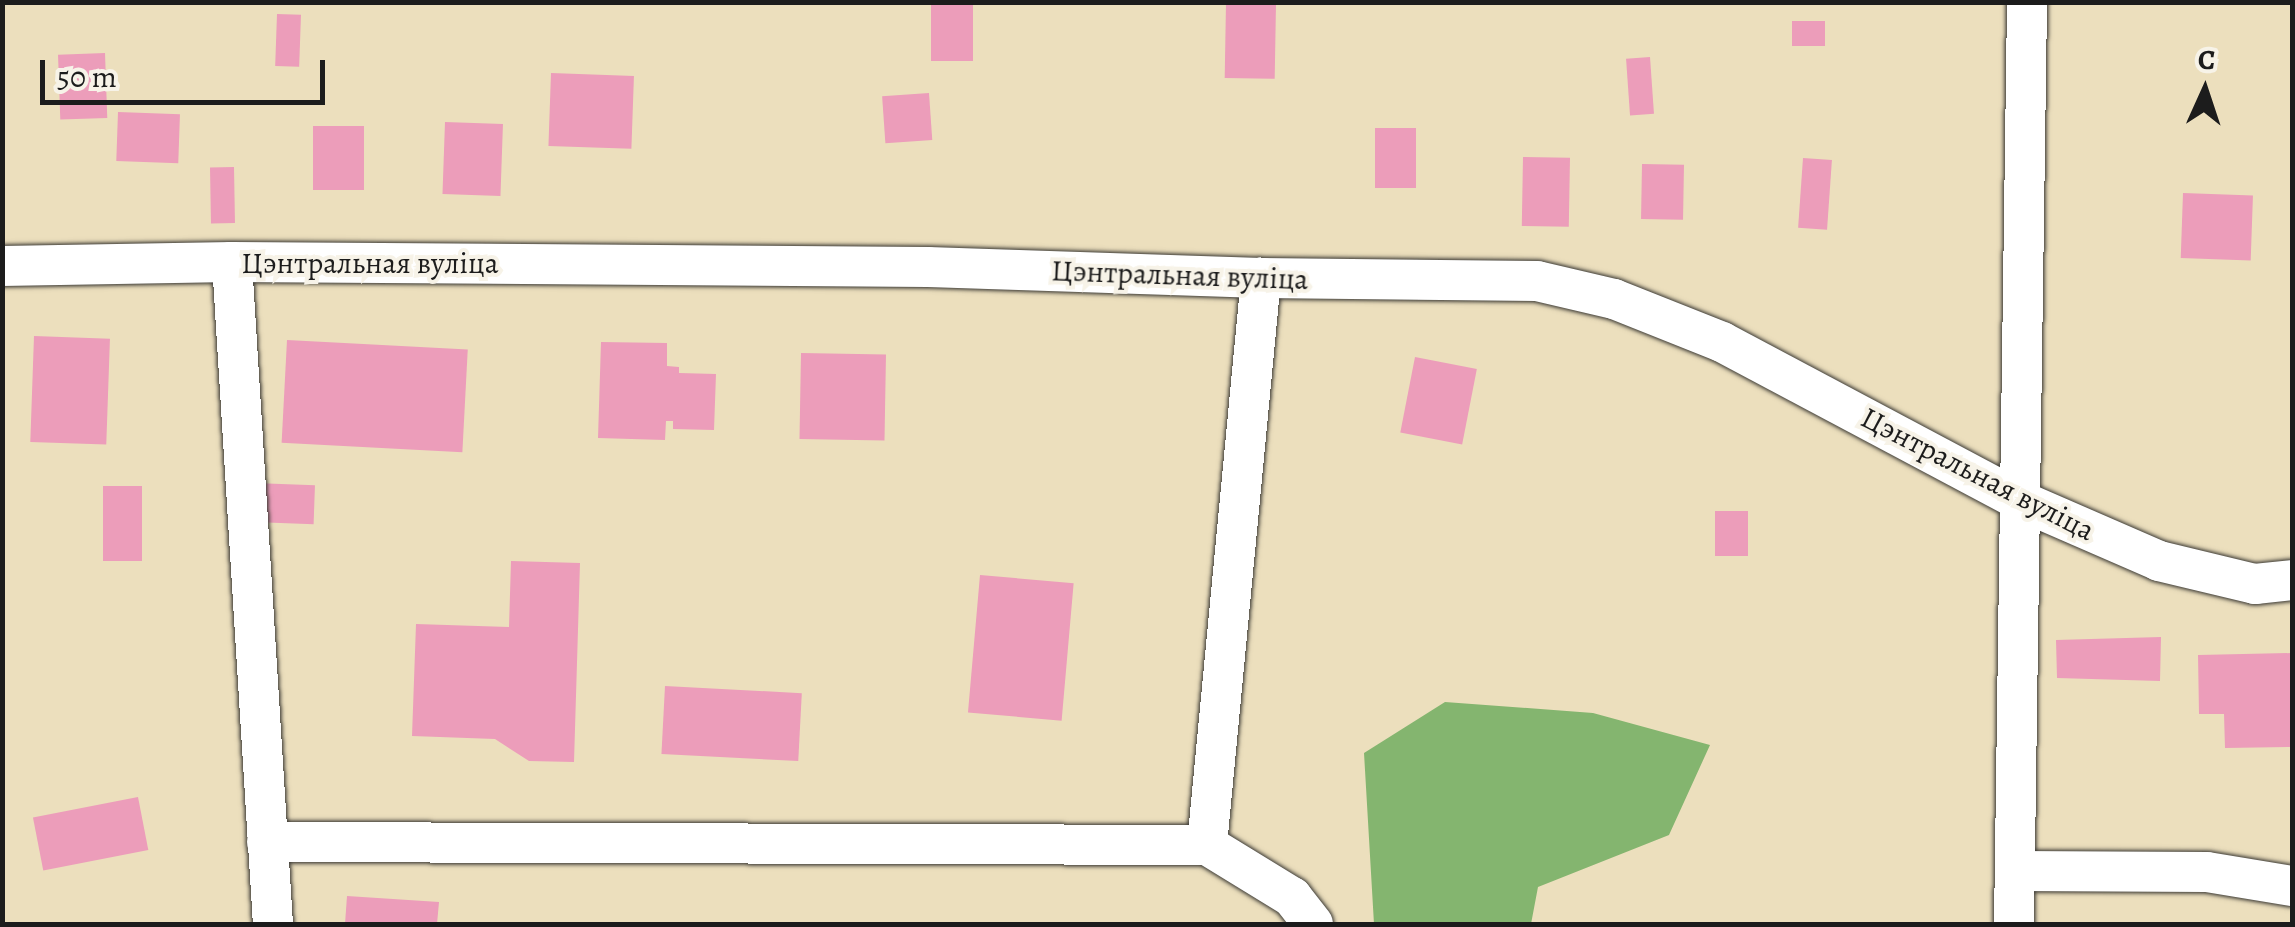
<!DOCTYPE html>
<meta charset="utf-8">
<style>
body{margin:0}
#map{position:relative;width:2295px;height:927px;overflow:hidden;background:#ecdfbd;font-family:Alegreya,serif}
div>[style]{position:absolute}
.forest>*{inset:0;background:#84b56f}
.building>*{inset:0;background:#ec9dba;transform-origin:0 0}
.roads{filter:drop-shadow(0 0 2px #3b3934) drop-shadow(0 0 2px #3b3934)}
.minor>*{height:40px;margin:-20px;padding:0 20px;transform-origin:20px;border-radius:20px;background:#fff}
span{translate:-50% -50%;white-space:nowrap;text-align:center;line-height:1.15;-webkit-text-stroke:8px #f7f3e8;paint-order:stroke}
.street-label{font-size:30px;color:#1c1c1c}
.frame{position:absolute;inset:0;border:5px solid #1c1c1c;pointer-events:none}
.north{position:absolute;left:2155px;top:40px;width:100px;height:100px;-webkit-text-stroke:8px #f7f3e8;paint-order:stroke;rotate:3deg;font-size:28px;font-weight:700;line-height:40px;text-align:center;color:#1c1c1c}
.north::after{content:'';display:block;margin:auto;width:35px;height:45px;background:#1c1c1c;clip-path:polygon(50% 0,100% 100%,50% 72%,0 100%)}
.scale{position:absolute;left:40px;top:60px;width:285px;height:45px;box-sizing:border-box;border:5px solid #1c1c1c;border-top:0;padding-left:12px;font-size:30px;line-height:35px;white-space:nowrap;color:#1c1c1c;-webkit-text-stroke:8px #f7f3e8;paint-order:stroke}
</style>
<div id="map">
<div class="forest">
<div style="clip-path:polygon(1445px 702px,1593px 713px,1710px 745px,1669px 835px,1538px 887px,1531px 924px,1374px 924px,1364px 753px)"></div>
</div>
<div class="building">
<div style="left:931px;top:2px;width:42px;height:59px"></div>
<div style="left:1226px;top:3px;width:50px;height:75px;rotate:1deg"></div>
<div style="left:277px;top:14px;width:24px;height:52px;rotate:2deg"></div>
<div style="left:1792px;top:21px;width:33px;height:25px"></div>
<div style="left:105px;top:53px;width:65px;height:47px;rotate:88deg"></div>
<div style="left:1650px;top:57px;width:57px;height:24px;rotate:86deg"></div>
<div style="left:551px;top:73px;width:83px;height:73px;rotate:2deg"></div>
<div style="left:929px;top:93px;width:47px;height:47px;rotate:86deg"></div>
<div style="left:118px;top:112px;width:62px;height:49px;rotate:2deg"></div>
<div style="left:445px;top:122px;width:58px;height:72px;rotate:2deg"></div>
<div style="left:313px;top:126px;width:51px;height:64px"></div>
<div style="left:1375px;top:128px;width:41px;height:60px"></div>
<div style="left:1523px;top:157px;width:47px;height:69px;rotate:1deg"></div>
<div style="left:1803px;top:158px;width:29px;height:70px;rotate:4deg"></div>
<div style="left:1642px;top:164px;width:42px;height:55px;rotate:1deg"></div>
<div style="left:234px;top:167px;width:56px;height:24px;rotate:89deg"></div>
<div style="left:2183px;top:193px;width:70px;height:65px;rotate:2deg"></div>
<div style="left:34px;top:336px;width:76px;height:106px;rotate:2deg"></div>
<div style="left:287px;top:340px;width:181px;height:103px;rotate:3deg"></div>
<div style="clip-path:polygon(601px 342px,667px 343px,667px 366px,679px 367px,679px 373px,716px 374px,714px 430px,673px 429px,673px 421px,666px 421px,665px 440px,598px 438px)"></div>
<div style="left:801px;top:353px;width:85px;height:86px;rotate:1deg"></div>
<div style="left:1415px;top:357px;width:63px;height:77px;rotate:11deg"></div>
<div style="left:252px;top:483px;width:63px;height:39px;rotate:2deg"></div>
<div style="left:103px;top:486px;width:39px;height:75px"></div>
<div style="left:1715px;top:511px;width:33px;height:45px"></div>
<div style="clip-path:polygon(511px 561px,580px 563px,574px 762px,529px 761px,495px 739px,412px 736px,416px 624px,509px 627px)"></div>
<div style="left:980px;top:575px;width:94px;height:138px;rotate:5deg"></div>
<div style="clip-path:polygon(2161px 637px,2160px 681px,2057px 678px,2056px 640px)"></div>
<div style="clip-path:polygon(2292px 653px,2292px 747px,2225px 748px,2224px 714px,2199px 714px,2198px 655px)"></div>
<div style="left:665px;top:686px;width:137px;height:68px;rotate:3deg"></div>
<div style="left:138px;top:797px;width:54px;height:107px;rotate:79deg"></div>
<div style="clip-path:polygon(347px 896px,439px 902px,437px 924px,345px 924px)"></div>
</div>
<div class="roads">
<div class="minor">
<div style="left:232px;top:262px;width:663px;rotate:86.46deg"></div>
<div style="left:2px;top:266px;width:230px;rotate:-1deg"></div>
<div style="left:232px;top:262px;width:696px;rotate:0.41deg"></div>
<div style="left:928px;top:267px;width:333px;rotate:1.9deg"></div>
<div style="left:1261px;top:278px;width:276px;rotate:0.6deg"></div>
<div style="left:1537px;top:281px;width:79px;rotate:13.2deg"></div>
<div style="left:1614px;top:299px;width:116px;rotate:21.7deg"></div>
<div style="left:1722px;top:342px;width:336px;rotate:28deg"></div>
<div style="left:2019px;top:500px;width:153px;rotate:23.5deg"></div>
<div style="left:2159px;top:561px;width:99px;rotate:13.5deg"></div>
<div style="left:2255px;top:584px;width:37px;rotate:-6deg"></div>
<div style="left:267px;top:842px;width:940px;rotate:0.18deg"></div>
<div style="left:1207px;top:845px;width:100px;rotate:31.5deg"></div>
<div style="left:1292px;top:897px;width:34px;rotate:52deg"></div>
<div style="left:1207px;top:845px;width:570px;rotate:-84.56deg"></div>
<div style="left:2017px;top:871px;width:190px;rotate:0.3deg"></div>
<div style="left:2207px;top:872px;width:86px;rotate:9.4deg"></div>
<div style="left:2014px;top:924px;width:922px;rotate:-89.19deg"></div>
</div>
</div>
<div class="street-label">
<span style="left:370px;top:263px">Цэнтральная вуліца</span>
<span style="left:1180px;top:275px;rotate:2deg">Цэнтральная вуліца</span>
<span style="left:1978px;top:474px;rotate:27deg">Цэнтральная вуліца</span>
</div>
<div class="frame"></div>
<div class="north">С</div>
<div class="scale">50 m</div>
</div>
